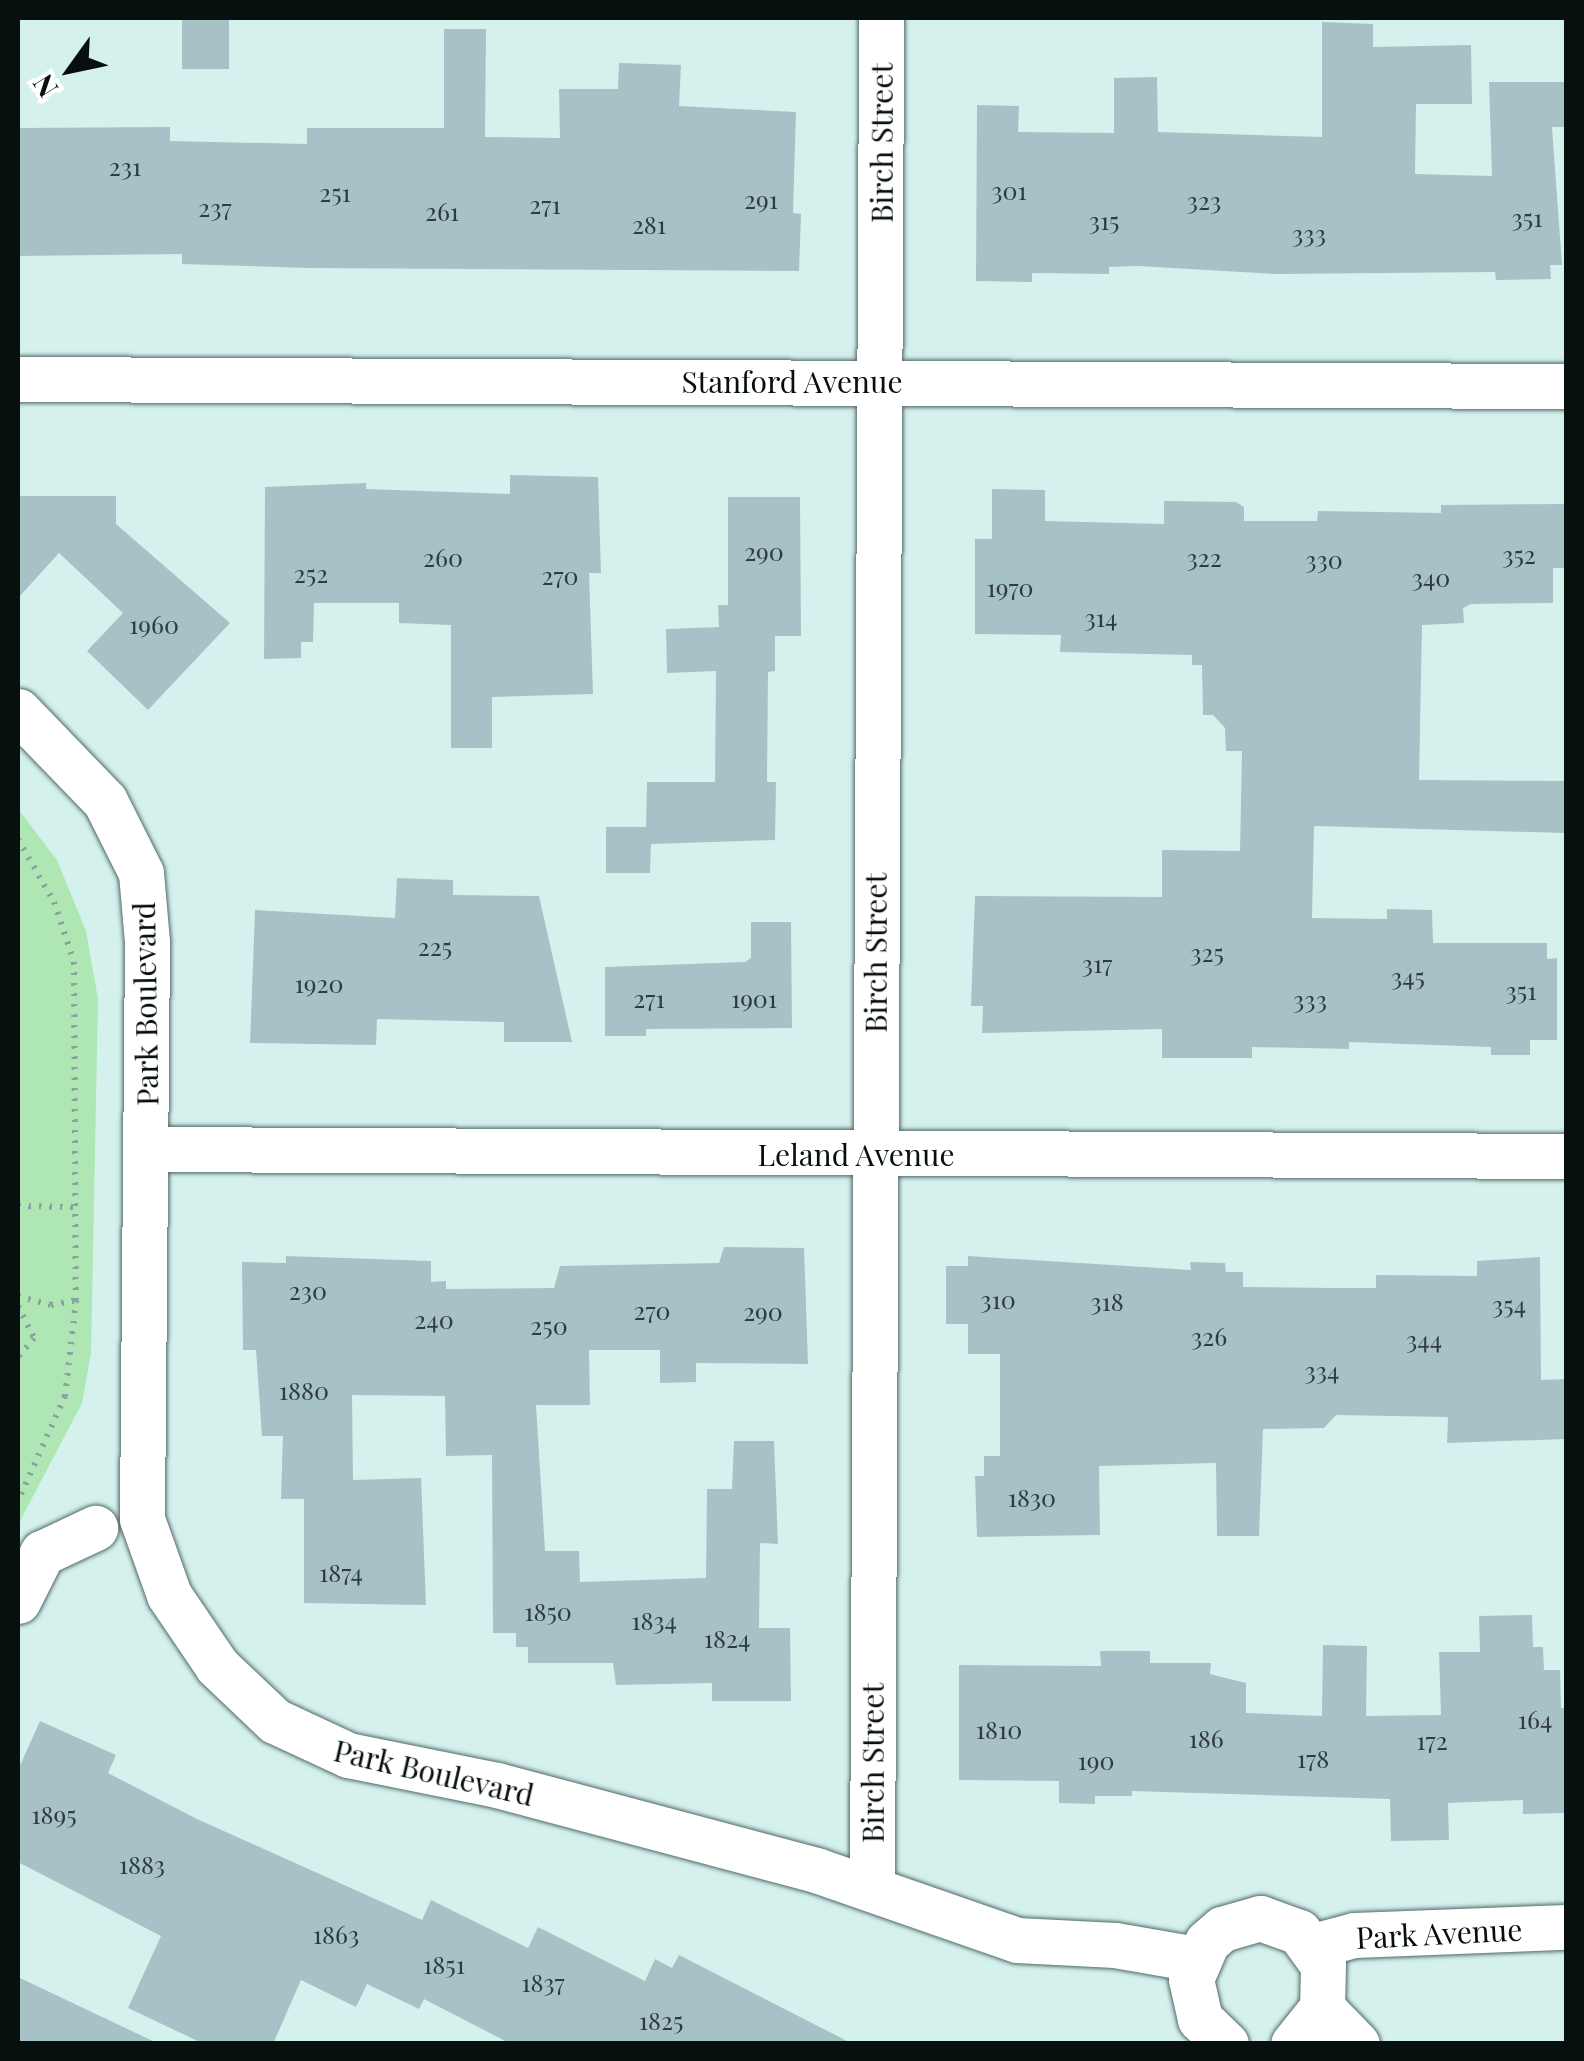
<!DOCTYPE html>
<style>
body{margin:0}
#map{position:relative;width:1584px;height:2061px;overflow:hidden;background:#d5f1ee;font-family:"Playfair Display",serif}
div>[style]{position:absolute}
.green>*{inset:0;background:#aee7b3}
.building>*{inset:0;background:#a7c2c6;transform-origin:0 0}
.path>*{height:6px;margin-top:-3px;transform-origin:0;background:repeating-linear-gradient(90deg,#8da2a0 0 2.5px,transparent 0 10.5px)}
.roads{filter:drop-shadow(0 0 2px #516a67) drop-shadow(0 0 2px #516a67)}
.minor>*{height:45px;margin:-22.5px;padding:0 22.5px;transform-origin:22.5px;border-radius:22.5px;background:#fff}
span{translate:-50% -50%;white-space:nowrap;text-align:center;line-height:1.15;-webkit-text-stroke:8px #fff;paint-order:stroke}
.number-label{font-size:25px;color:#2f3c3d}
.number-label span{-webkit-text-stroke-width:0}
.street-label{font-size:30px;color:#07100f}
.frame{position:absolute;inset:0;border:20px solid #07100f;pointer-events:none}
.north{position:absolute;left:20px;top:20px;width:100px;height:100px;-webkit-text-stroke:8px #fff;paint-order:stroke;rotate:237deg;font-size:28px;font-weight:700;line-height:40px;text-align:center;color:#07100f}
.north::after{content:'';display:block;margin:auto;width:35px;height:45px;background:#07100f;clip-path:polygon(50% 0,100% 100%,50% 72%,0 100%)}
</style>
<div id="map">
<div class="green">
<div style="clip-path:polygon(18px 809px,57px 860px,86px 931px,98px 999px,91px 1353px,82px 1403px,18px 1525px)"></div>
</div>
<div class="building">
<div style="left:182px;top:18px;width:47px;height:51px"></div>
<div style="clip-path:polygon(1322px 22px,1373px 24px,1373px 47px,1471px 45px,1472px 104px,1416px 104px,1415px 174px,1492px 176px,1489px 82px,1566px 82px,1566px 127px,1552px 127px,1562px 265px,1550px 265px,1551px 279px,1496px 280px,1495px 272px,1276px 274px,1138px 266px,1109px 267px,1109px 274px,1032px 273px,1032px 282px,976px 281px,977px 105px,1019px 106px,1018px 132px,1114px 133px,1114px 78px,1157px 77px,1158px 132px,1322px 137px)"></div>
<div style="clip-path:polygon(444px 29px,486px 29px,485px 137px,560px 138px,559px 89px,618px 89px,619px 63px,681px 65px,679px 106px,796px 112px,793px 213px,801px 214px,799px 271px,307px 268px,182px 264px,182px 254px,18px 256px,18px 128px,170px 127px,170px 141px,307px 144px,307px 128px,444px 128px)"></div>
<div style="clip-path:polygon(510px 475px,598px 477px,601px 573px,589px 573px,593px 694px,492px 697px,492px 748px,451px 748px,451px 625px,399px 623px,399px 603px,314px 603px,313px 642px,301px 642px,301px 658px,264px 659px,265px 487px,366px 483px,366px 489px,510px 494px)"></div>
<div style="clip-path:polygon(992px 489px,1045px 490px,1045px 521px,1164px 524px,1164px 501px,1236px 502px,1244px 507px,1244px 521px,1317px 521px,1318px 511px,1441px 513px,1441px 505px,1566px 504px,1566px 568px,1553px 568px,1553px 603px,1471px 604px,1463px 608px,1464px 623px,1422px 625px,1419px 780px,1566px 781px,1566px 833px,1314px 826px,1312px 918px,1387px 919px,1387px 909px,1432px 910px,1433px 943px,1547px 943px,1547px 959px,1557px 958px,1557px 1040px,1530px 1040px,1530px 1055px,1491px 1055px,1491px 1047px,1349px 1042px,1349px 1049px,1252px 1047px,1252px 1058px,1162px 1058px,1162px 1029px,982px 1033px,983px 1006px,971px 1006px,975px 896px,1162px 897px,1162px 850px,1240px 851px,1242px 751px,1226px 751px,1225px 728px,1213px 715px,1203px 715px,1202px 665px,1192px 665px,1192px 655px,1060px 652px,1061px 635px,975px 634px,975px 539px,992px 539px)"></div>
<div style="clip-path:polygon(18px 496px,116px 496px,116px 524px,230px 623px,148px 710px,87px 651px,123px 613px,59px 553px,18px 598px)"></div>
<div style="clip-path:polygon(728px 497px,800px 497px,801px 636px,775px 636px,775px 671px,768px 672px,767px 782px,776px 782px,775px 840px,651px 844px,650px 873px,606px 873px,606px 827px,646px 827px,647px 782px,715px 782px,716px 671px,667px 673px,666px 629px,719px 627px,718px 605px,728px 605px)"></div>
<div style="clip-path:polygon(397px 878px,453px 880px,453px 895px,539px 896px,572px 1042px,504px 1042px,504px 1022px,377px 1019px,376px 1045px,250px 1043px,255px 910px,395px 918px)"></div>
<div style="clip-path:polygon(751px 922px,791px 922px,792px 1028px,646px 1029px,646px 1036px,605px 1036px,605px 967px,745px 962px,751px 958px)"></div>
<div style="clip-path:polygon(724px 1247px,804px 1248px,808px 1364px,696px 1363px,696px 1382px,660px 1383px,660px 1350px,589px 1350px,590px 1405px,536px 1405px,545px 1551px,579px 1551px,580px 1582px,706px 1578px,707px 1489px,732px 1489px,734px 1441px,774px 1441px,778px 1544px,760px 1543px,759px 1628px,790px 1628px,791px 1701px,712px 1701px,712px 1683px,616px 1685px,613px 1663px,528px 1663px,528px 1647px,516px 1647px,516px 1633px,493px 1633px,492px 1455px,446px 1456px,445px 1396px,352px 1395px,353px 1480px,421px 1478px,426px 1605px,304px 1603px,304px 1499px,281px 1499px,283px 1436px,262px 1436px,256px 1350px,243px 1350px,242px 1262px,286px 1263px,286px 1256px,431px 1261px,431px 1282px,446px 1281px,446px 1289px,554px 1288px,560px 1266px,719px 1263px)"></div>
<div style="clip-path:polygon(968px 1256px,1191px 1270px,1190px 1262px,1225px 1263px,1226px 1272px,1243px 1272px,1243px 1287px,1334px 1288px,1376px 1288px,1376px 1275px,1477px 1276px,1477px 1261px,1540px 1257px,1541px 1380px,1566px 1379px,1566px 1439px,1447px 1443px,1448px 1417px,1336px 1415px,1324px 1428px,1263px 1429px,1259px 1536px,1217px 1536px,1216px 1463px,1099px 1466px,1100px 1535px,977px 1537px,975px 1476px,984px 1476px,984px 1456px,1000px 1456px,1000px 1354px,968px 1354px,968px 1324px,946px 1324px,946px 1266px,968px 1266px)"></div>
<div style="clip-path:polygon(1532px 1615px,1533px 1647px,1543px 1647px,1544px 1670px,1560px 1670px,1561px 1708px,1566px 1708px,1566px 1813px,1523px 1814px,1523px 1800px,1448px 1803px,1449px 1840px,1391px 1841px,1390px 1799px,1132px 1791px,1132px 1796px,1095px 1796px,1095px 1804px,1059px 1803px,1059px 1781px,959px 1780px,959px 1665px,1101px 1666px,1100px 1651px,1150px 1651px,1150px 1663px,1211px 1663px,1210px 1674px,1246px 1683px,1246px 1713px,1322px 1716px,1323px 1645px,1367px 1646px,1366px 1716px,1441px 1715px,1439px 1652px,1480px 1652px,1479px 1616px)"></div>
<div style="clip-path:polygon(40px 1721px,116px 1755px,108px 1773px,197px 1819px,422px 1920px,431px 1900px,528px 1948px,538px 1927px,645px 1981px,655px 1959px,672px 1968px,679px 1955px,853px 2044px,511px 2044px,424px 1999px,419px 2009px,367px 1984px,356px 2007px,301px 1980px,273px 2044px,204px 2044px,128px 2008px,161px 1936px,18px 1862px,18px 1770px)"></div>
<div style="clip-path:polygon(18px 1977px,159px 2044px,18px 2044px)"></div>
</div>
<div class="path">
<div style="left:18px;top:839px;width:73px;rotate:60.3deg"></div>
<div style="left:54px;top:902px;width:63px;rotate:71.6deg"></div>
<div style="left:74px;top:962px;width:338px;rotate:89.7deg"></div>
<div style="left:76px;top:1300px;width:97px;rotate:96.5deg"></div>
<div style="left:65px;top:1396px;width:115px;rotate:114.1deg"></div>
<div style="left:18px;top:1206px;width:56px;rotate:1deg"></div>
<div style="left:18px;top:1296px;width:34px;rotate:15deg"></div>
<div style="left:51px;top:1305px;width:25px;rotate:-11deg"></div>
<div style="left:18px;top:1306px;width:36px;rotate:63deg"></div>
<div style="left:34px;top:1338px;width:25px;rotate:130deg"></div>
</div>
<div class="roads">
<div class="minor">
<div style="left:18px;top:379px;width:1548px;rotate:0.26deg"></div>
<div style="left:18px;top:711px;width:125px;rotate:46deg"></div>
<div style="left:105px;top:801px;width:80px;rotate:63.4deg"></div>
<div style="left:141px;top:873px;width:69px;rotate:85deg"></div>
<div style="left:147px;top:942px;width:577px;rotate:90.5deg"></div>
<div style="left:142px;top:1519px;width:81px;rotate:70.4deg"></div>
<div style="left:169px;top:1595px;width:86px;rotate:55.9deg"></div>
<div style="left:217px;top:1666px;width:80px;rotate:43.5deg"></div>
<div style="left:275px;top:1721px;width:81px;rotate:25deg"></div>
<div style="left:348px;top:1755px;width:152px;rotate:11.4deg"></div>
<div style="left:497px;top:1785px;width:330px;rotate:14.9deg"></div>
<div style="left:816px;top:1870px;width:213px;rotate:19.2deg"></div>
<div style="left:1017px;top:1940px;width:98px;rotate:2.9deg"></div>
<div style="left:1115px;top:1945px;width:82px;rotate:9.8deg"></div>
<div style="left:146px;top:1149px;width:1420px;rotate:0.28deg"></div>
<div style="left:18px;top:1601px;width:54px;rotate:-63.4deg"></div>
<div style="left:42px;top:1553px;width:59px;rotate:-25.3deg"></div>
<div style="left:872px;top:1888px;width:1870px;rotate:-89.72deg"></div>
<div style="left:1313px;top:1946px;width:42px;rotate:-15deg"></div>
<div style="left:1354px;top:1935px;width:212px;rotate:-2.2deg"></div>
<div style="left:1322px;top:2008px;width:50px;rotate:45.8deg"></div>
<div style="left:1226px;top:2044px;width:36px;rotate:-136deg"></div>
<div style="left:1200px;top:2019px;width:41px;rotate:-102.7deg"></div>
<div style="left:1191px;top:1979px;width:40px;rotate:-66.6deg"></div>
<div style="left:1207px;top:1942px;width:20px;rotate:-41deg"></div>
<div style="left:1222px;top:1929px;width:40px;rotate:-16deg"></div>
<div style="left:1260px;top:1918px;width:41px;rotate:19.7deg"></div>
<div style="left:1299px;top:1932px;width:41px;rotate:54deg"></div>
<div style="left:1323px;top:1965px;width:43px;rotate:91.3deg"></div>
<div style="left:1322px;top:2008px;width:46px;rotate:128.9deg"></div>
</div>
</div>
<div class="number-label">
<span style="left:125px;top:166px">231</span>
<span style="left:1009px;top:190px">301</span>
<span style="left:335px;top:192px">251</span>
<span style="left:761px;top:199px">291</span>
<span style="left:1204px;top:200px">323</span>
<span style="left:545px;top:204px">271</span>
<span style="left:215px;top:207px">237</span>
<span style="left:442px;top:211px">261</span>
<span style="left:1527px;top:217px">351</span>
<span style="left:1104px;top:220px">315</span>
<span style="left:649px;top:224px">281</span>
<span style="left:1309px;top:233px">333</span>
<span style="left:764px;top:551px">290</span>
<span style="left:1519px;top:554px">352</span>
<span style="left:443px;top:557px">260</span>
<span style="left:1204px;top:557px">322</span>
<span style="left:1324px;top:559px">330</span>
<span style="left:311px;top:573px">252</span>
<span style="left:560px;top:575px">270</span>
<span style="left:1431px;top:577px">340</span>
<span style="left:1010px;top:587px">1970</span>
<span style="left:1101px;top:617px">314</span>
<span style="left:154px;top:624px">1960</span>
<span style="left:435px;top:946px">225</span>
<span style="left:1207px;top:952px">325</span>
<span style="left:1097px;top:963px">317</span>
<span style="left:1408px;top:976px">345</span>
<span style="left:319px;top:983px">1920</span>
<span style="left:1521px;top:990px">351</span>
<span style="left:649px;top:998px">271</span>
<span style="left:754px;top:998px">1901</span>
<span style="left:1310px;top:999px">333</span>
<span style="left:308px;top:1290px">230</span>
<span style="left:998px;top:1299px">310</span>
<span style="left:1107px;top:1301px">318</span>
<span style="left:1509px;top:1304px">354</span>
<span style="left:652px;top:1310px">270</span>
<span style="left:763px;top:1311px">290</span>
<span style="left:434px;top:1319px">240</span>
<span style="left:549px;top:1325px">250</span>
<span style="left:1209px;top:1336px">326</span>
<span style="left:1424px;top:1339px">344</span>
<span style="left:1322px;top:1370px">334</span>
<span style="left:304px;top:1390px">1880</span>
<span style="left:1032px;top:1497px">1830</span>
<span style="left:341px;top:1572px">1874</span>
<span style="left:548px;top:1611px">1850</span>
<span style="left:654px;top:1620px">1834</span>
<span style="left:727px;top:1638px">1824</span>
<span style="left:1535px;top:1719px">164</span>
<span style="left:999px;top:1729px">1810</span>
<span style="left:1206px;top:1738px">186</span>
<span style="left:1432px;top:1740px">172</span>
<span style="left:1313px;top:1758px">178</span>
<span style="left:1096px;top:1760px">190</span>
<span style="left:54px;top:1814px">1895</span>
<span style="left:142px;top:1864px">1883</span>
<span style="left:336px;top:1934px">1863</span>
<span style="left:444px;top:1964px">1851</span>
<span style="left:543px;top:1982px">1837</span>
<span style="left:661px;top:2020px">1825</span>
</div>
<div class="street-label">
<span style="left:881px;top:143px;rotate:-90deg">Birch Street</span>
<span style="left:792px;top:381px">Stanford Avenue</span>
<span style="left:875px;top:953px;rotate:-90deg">Birch Street</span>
<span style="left:145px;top:1004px;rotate:-91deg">Park Boulevard</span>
<span style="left:856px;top:1154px">Leland Avenue</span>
<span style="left:872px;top:1763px;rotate:-90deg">Birch Street</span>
<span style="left:434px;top:1772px;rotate:13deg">Park Boulevard</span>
<span style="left:1439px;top:1933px;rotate:-3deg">Park Avenue</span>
</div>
<div class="frame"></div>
<div class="north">N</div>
</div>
